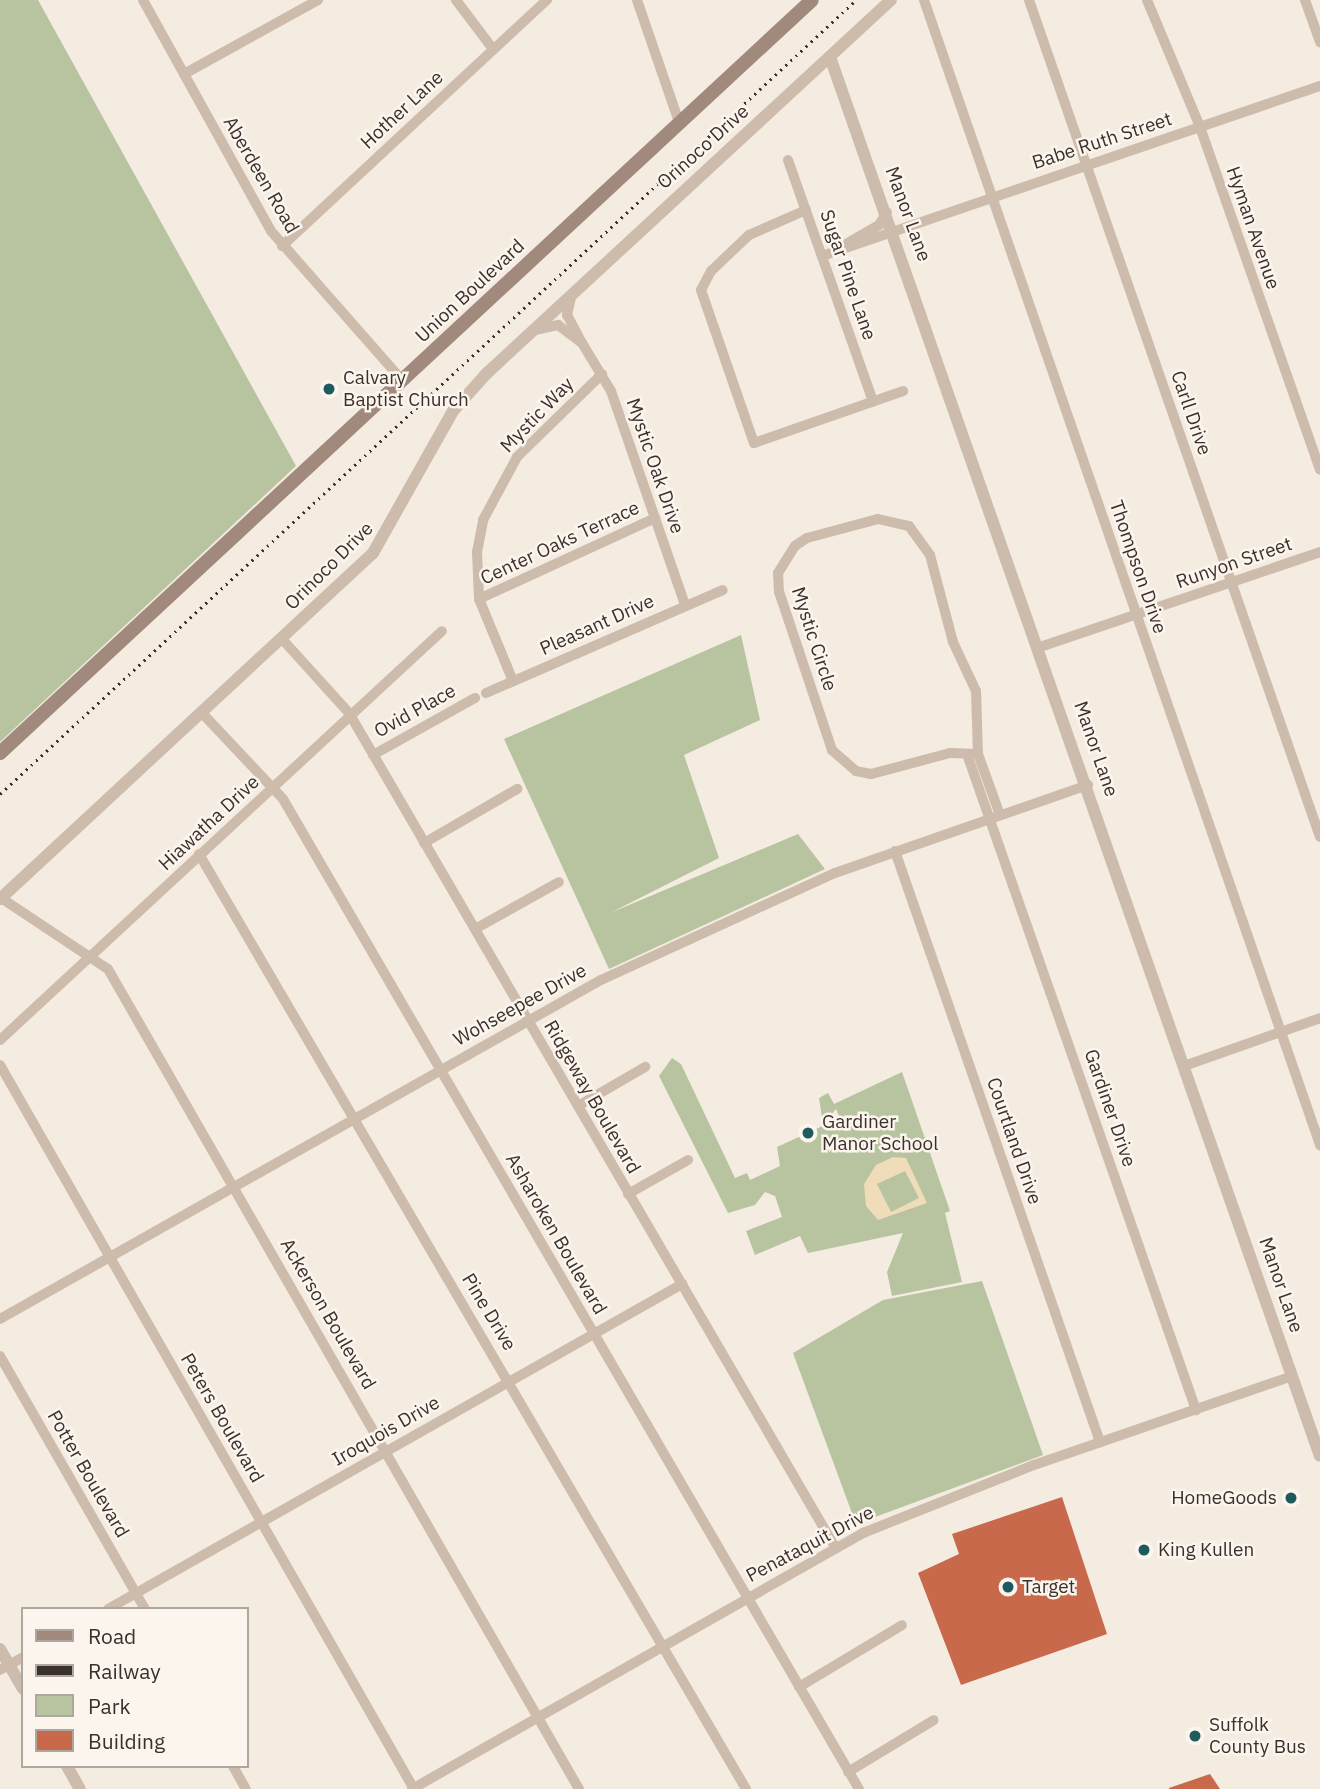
<!DOCTYPE html>
<style>
body{margin:0}
#map{position:relative;width:1320px;height:1789px;overflow:hidden;background:#f4ebe1;font-family:"IBM Plex Sans",sans-serif}
div>[style]{position:absolute}
.green>*{inset:0;background:#b8c4a0}
.sand>*{inset:0;background:#efdcb8}
.building>*{inset:0;background:#c8694b}
.minor>*{height:10px;margin:-5px;padding:0 5px;transform-origin:5px;border-radius:5px;background:#cdbbac}
.tertiary>*{height:12px;margin:-6px;padding:0 6px;transform-origin:6px;border-radius:6px;background:#cdbbac}
.secondary>*{height:14px;margin:-7px;padding:0 7px;transform-origin:7px;border-radius:7px;background:#a18a7d}
.rail>*{height:2.5px;margin-top:-1.25px;transform-origin:0;background:repeating-linear-gradient(90deg,#3b302b 0 2px,transparent 0 7px)}
.dots>*{width:19px;height:19px;translate:-50% -50%;box-sizing:border-box;border:4px solid #fbf5ee;border-radius:50%}
span{translate:-50% -50%;white-space:nowrap;text-align:center;line-height:1.15;-webkit-text-stroke:5px #fbf5ee;paint-order:stroke}
.street-label{font-size:19px;color:#3b302b}
.poi-label{font-size:19px;color:#3b302b}
.left{translate:0 -50%;text-align:left}
.right{translate:-100% -50%;text-align:right}
.legend{position:absolute;left:21px;top:1607px;width:228px;height:161px;box-sizing:border-box;background:#fbf5ee;border:2px solid #aea6a0;margin:0;padding:9px 12px;list-style:none;font-size:21px;color:#3b302b}
.legend li{display:flex;align-items:center;gap:14px;height:35px}
.legend b{width:35px;border:2px solid #aea6a0}
</style>
<div id="map">
<div class="green">
<div style="clip-path:polygon(0 0,38px 0,296px 466px,0 742px)"></div>
<div style="clip-path:polygon(741px 635px,760px 720px,684px 755px,719px 858px,610px 913px,798px 834px,825px 869px,609px 969px,504px 739px)"></div>
<div style="clip-path:polygon(672px 1058px,681px 1064px,735px 1178px,747px 1173px,750px 1180px,780px 1166px,777px 1147px,840px 1118px,836px 1109px,823px 1124px,819px 1098px,828px 1093px,834px 1104px,902px 1072px,950px 1211px,945px 1213px,962px 1282px,892px 1296px,887px 1272px,903px 1233px,808px 1253px,800px 1236px,755px 1255px,746px 1231px,782px 1217px,775px 1196px,765px 1192px,755px 1205px,728px 1213px,659px 1076px)"></div>
<div style="clip-path:polygon(982px 1281px,1043px 1455px,856px 1524px,793px 1353px,883px 1300px)"></div>
</div>
<div class="sand">
<div style="clip-path:polygon(evenodd,893px 1157px,906px 1158px,927px 1203px,878px 1220px,866px 1206px,864px 1184px,876px 1165px,893px 1157px,905px 1171px,919px 1198px,891px 1212px,877px 1184px,905px 1171px)"></div>
</div>
<div class="building">
<div style="clip-path:polygon(1062px 1497px,1107px 1634px,961px 1685px,918px 1573px,959px 1554px,952px 1534px)"></div>
<div style="clip-path:polygon(1210px 1774px,1220px 1789px,1169px 1789px,1169px 1788px)"></div>
</div>
<div class="minor">
<div style="left:143px;top:0;width:264px;rotate:61deg"></div>
<div style="left:271px;top:231px;width:198px;rotate:48.7deg"></div>
<div style="left:456px;top:0;width:61px;rotate:52.9deg"></div>
<div style="left:637px;top:0;width:132px;rotate:71deg"></div>
<div style="left:924px;top:0;width:1212px;rotate:70.92deg"></div>
<div style="left:1029px;top:0;width:886px;rotate:70.83deg"></div>
<div style="left:1147px;top:0;width:138px;rotate:67.3deg"></div>
<div style="left:1200px;top:127px;width:363px;rotate:70.7deg"></div>
<div style="left:1305px;top:0;width:45px;rotate:70.3deg"></div>
<div style="left:184px;top:74px;width:153px;rotate:-28.9deg"></div>
<div style="left:788px;top:160px;width:256px;rotate:70.6deg"></div>
<div style="left:806px;top:210px;width:62px;rotate:156.3deg"></div>
<div style="left:749px;top:235px;width:52px;rotate:136.5deg"></div>
<div style="left:711px;top:271px;width:21px;rotate:118deg"></div>
<div style="left:701px;top:290px;width:162px;rotate:70.9deg"></div>
<div style="left:754px;top:443px;width:158px;rotate:-19.2deg"></div>
<div style="left:844px;top:245px;width:40px;rotate:-29.7deg"></div>
<div style="left:879px;top:225px;width:15px;rotate:-58deg"></div>
<div style="left:282px;top:246px;width:362px;rotate:-42.9deg"></div>
<div style="left:822px;top:256px;width:526px;rotate:-18.85deg"></div>
<div style="left:536px;top:330px;width:23px;rotate:-13deg"></div>
<div style="left:558px;top:325px;width:30px;rotate:37deg"></div>
<div style="left:582px;top:343px;width:32px;rotate:-118deg"></div>
<div style="left:567px;top:315px;width:18px;rotate:-77deg"></div>
<div style="left:582px;top:343px;width:56px;rotate:58.9deg"></div>
<div style="left:611px;top:391px;width:226px;rotate:70.9deg"></div>
<div style="left:878px;top:519px;width:32px;rotate:13deg"></div>
<div style="left:909px;top:526px;width:36px;rotate:54deg"></div>
<div style="left:930px;top:555px;width:90px;rotate:75.2deg"></div>
<div style="left:953px;top:642px;width:54px;rotate:64.9deg"></div>
<div style="left:976px;top:691px;width:63px;rotate:88.2deg"></div>
<div style="left:978px;top:754px;width:28px;rotate:-178deg"></div>
<div style="left:950px;top:753px;width:82px;rotate:165.1deg"></div>
<div style="left:871px;top:774px;width:15px;rotate:-169deg"></div>
<div style="left:856px;top:771px;width:32px;rotate:-139deg"></div>
<div style="left:832px;top:750px;width:167px;rotate:-108.5deg"></div>
<div style="left:779px;top:592px;width:19px;rotate:-93deg"></div>
<div style="left:778px;top:573px;width:32px;rotate:-58deg"></div>
<div style="left:795px;top:546px;width:14px;rotate:-34deg"></div>
<div style="left:807px;top:538px;width:73px;rotate:-15deg"></div>
<div style="left:479px;top:599px;width:194px;rotate:-24.7deg"></div>
<div style="left:282px;top:639px;width:100px;rotate:47.8deg"></div>
<div style="left:349px;top:713px;width:965px;rotate:59.77deg"></div>
<div style="left:1040px;top:647px;width:296px;rotate:-18.7deg"></div>
<div style="left:513px;top:681px;width:89px;rotate:-112.5deg"></div>
<div style="left:479px;top:599px;width:47px;rotate:-92.4deg"></div>
<div style="left:477px;top:552px;width:33px;rotate:-79deg"></div>
<div style="left:483px;top:520px;width:72px;rotate:-61.6deg"></div>
<div style="left:517px;top:457px;width:119px;rotate:-44.3deg"></div>
<div style="left:486px;top:693px;width:258px;rotate:-23.5deg"></div>
<div style="left:202px;top:713px;width:118px;rotate:46.7deg"></div>
<div style="left:283px;top:799px;width:1145px;rotate:59.81deg"></div>
<div style="left:978px;top:754px;width:65px;rotate:70.2deg"></div>
<div style="left:373px;top:755px;width:117px;rotate:-29.2deg"></div>
<div style="left:968px;top:757px;width:692px;rotate:70.75deg"></div>
<div style="left:424px;top:843px;width:108px;rotate:-30.1deg"></div>
<div style="left:895px;top:851px;width:626px;rotate:70.87deg"></div>
<div style="left:199px;top:854px;width:1083px;rotate:59.67deg"></div>
<div style="left:1px;top:898px;width:128px;rotate:33.6deg"></div>
<div style="left:108px;top:969px;width:946px;rotate:60.13deg"></div>
<div style="left:475px;top:929px;width:96px;rotate:-29.2deg"></div>
<div style="left:0;top:1040px;width:602px;rotate:-42.78deg"></div>
<div style="left:0;top:1065px;width:834px;rotate:60.24deg"></div>
<div style="left:1184px;top:1066px;width:144px;rotate:-19.4deg"></div>
<div style="left:578px;top:1106px;width:78px;rotate:-30.2deg"></div>
<div style="left:628px;top:1194px;width:69px;rotate:-29.5deg"></div>
<div style="left:0;top:1319px;width:690px;rotate:-29.43deg"></div>
<div style="left:601px;top:980px;width:257px;rotate:-24.6deg"></div>
<div style="left:835px;top:873px;width:268px;rotate:-19.2deg"></div>
<div style="left:0;top:1356px;width:292px;rotate:60.2deg"></div>
<div style="left:108px;top:1609px;width:660px;rotate:-29.52deg"></div>
<div style="left:0;top:1670px;width:26px;rotate:-29deg"></div>
<div style="left:799px;top:1687px;width:120px;rotate:-31deg"></div>
<div style="left:233px;top:1766px;width:26px;rotate:61deg"></div>
<div style="left:848px;top:1772px;width:100px;rotate:-31.2deg"></div>
<div style="left:412px;top:1789px;width:519px;rotate:-29.58deg"></div>
<div style="left:863px;top:1533px;width:184px;rotate:-21.7deg"></div>
<div style="left:1034px;top:1465px;width:273px;rotate:-19deg"></div>
</div>
<div class="tertiary">
<div style="left:830px;top:57px;width:1482px;rotate:70.7deg"></div>
<div style="left:0;top:899px;width:509px;rotate:-42.85deg"></div>
<div style="left:373px;top:553px;width:163px;rotate:-60.6deg"></div>
<div style="left:453px;top:411px;width:50px;rotate:-48.3deg"></div>
<div style="left:486px;top:374px;width:551px;rotate:-42.72deg"></div>
<div style="left:0;top:1649px;width:46px;rotate:60.1deg"></div>
<div style="left:67px;top:1766px;width:26px;rotate:61deg"></div>
</div>
<div class="secondary">
<div style="left:0;top:753px;width:1107px;rotate:-42.84deg"></div>
</div>
<div class="rail">
<div style="left:0;top:794px;width:1168px;rotate:-42.85deg"></div>
</div>
<div class="dots">
<div style="left:329px;top:389px;background:#1f5a5e"></div>
<div style="left:808px;top:1133px;background:#1f5a5e"></div>
<div style="left:1291px;top:1498px;background:#1f5a5e"></div>
<div style="left:1144px;top:1550px;background:#1f5a5e"></div>
<div style="left:1008px;top:1587px;background:#1f5a5e"></div>
<div style="left:1195px;top:1736px;background:#1f5a5e"></div>
</div>
<div class="street-label">
<span style="left:402px;top:110px;rotate:-43deg">Hother Lane</span>
<span style="left:1102px;top:141px;rotate:-18deg">Babe Ruth Street</span>
<span style="left:703px;top:147px;rotate:-42deg">Orinoco Drive</span>
<span style="left:261px;top:175px;rotate:60deg">Aberdeen Road</span>
<span style="left:908px;top:214px;rotate:70deg">Manor Lane</span>
<span style="left:1253px;top:228px;rotate:71deg">Hyman Avenue</span>
<span style="left:848px;top:275px;rotate:71deg">Sugar Pine Lane</span>
<span style="left:470px;top:291px;rotate:-43deg">Union Boulevard</span>
<span style="left:1191px;top:413px;rotate:71deg">Carll Drive</span>
<span style="left:537px;top:415px;rotate:-46deg">Mystic Way</span>
<span style="left:655px;top:466px;rotate:71deg">Mystic Oak Drive</span>
<span style="left:560px;top:543px;rotate:-25deg">Center Oaks Terrace</span>
<span style="left:1234px;top:563px;rotate:-19deg">Runyon Street</span>
<span style="left:329px;top:566px;rotate:-45deg">Orinoco Drive</span>
<span style="left:1138px;top:567px;rotate:71deg">Thompson Drive</span>
<span style="left:597px;top:625px;rotate:-24deg">Pleasant Drive</span>
<span style="left:814px;top:639px;rotate:72deg">Mystic Circle</span>
<span style="left:415px;top:711px;rotate:-29deg">Ovid Place</span>
<span style="left:1096px;top:749px;rotate:71deg">Manor Lane</span>
<span style="left:209px;top:823px;rotate:-43deg">Hiawatha Drive</span>
<span style="left:520px;top:1005px;rotate:-29deg">Wohseepee Drive</span>
<span style="left:592px;top:1097px;rotate:60deg">Ridgeway Boulevard</span>
<span style="left:1110px;top:1108px;rotate:71deg">Gardiner Drive</span>
<span style="left:1014px;top:1141px;rotate:71deg">Courtland Drive</span>
<span style="left:556px;top:1234px;rotate:60deg">Asharoken Boulevard</span>
<span style="left:1281px;top:1285px;rotate:71deg">Manor Lane</span>
<span style="left:489px;top:1312px;rotate:59deg">Pine Drive</span>
<span style="left:328px;top:1314px;rotate:60deg">Ackerson Boulevard</span>
<span style="left:222px;top:1418px;rotate:60deg">Peters Boulevard</span>
<span style="left:386px;top:1431px;rotate:-30deg">Iroquois Drive</span>
<span style="left:88px;top:1474px;rotate:60deg">Potter Boulevard</span>
<span style="left:810px;top:1544px;rotate:-28deg">Penataquit Drive</span>
</div>
<div class="poi-label">
<span class="left" style="left:343px;top:389px">Calvary<br>Baptist Church</span>
<span class="left" style="left:822px;top:1133px">Gardiner<br>Manor School</span>
<span class="right" style="left:1277px;top:1498px">HomeGoods</span>
<span class="left" style="left:1158px;top:1550px">King Kullen</span>
<span class="left" style="left:1022px;top:1587px">Target</span>
<span class="left" style="left:1209px;top:1736px">Suffolk<br>County Bus</span>
</div>
<ul class="legend">
<li><b style="height:9px;background:#a18a7d"></b>Road</li>
<li><b style="height:9px;background:#3b302b"></b>Railway</li>
<li><b style="height:19px;background:#b8c4a0"></b>Park</li>
<li><b style="height:19px;background:#c8694b"></b>Building</li>
</ul>
</div>
